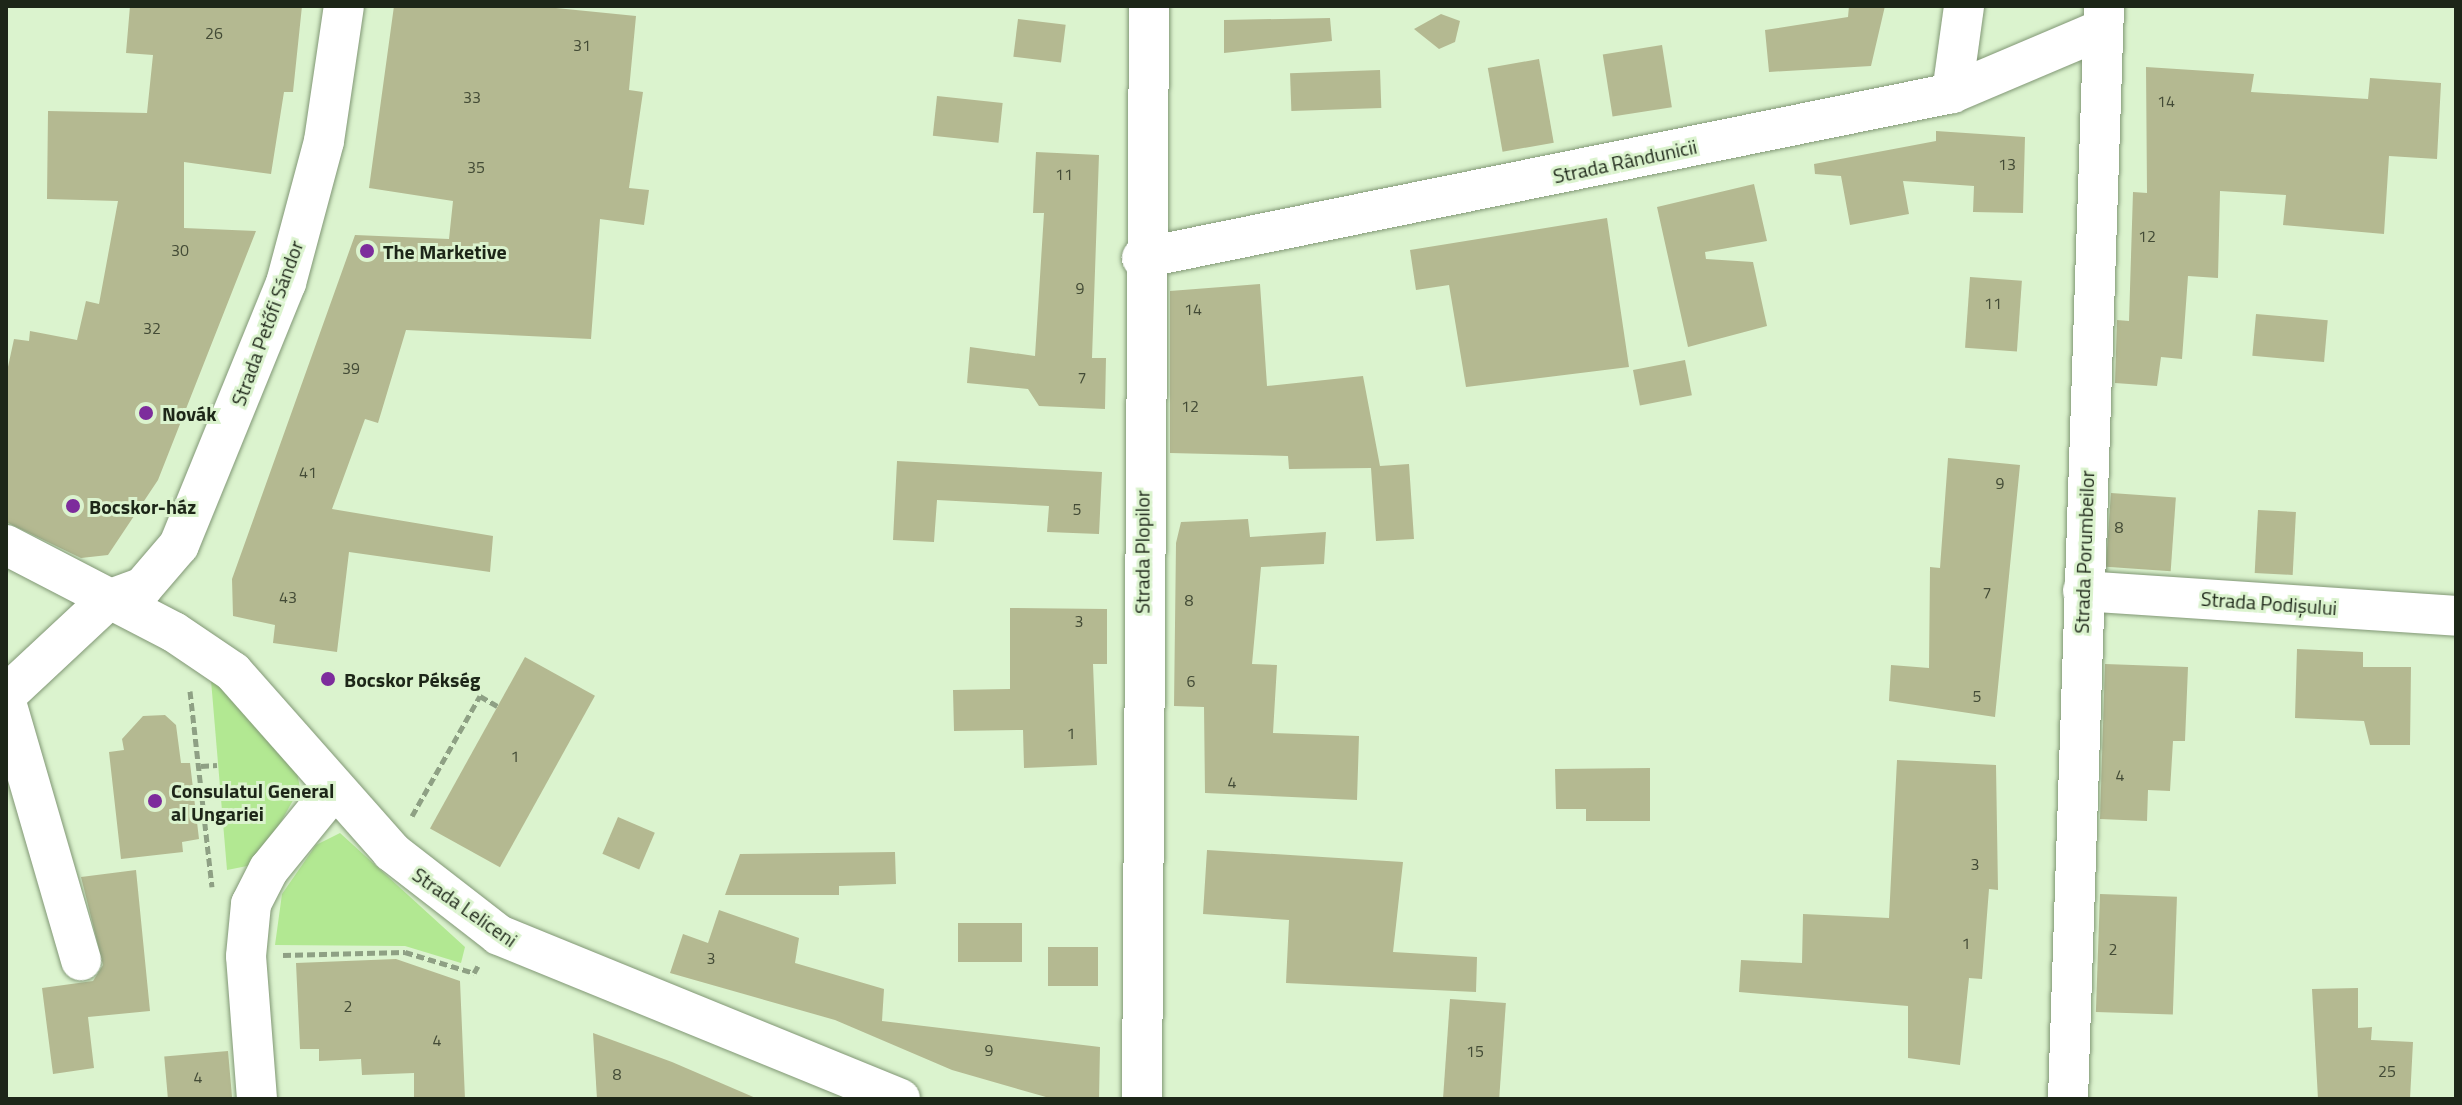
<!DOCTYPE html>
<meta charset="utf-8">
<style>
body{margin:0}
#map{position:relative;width:2462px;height:1105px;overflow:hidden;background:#dbf3ce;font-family:"Titillium Web",sans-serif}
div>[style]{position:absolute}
.green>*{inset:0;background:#b2e892}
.building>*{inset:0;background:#b4b991;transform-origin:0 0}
.path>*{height:5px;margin-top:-2.5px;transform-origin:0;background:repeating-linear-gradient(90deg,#8ea084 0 8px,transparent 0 12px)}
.roads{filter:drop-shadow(0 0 2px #819775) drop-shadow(0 0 2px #819775)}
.minor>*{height:40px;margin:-20px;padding:0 20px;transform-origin:20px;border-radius:20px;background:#fff}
.dots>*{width:22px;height:22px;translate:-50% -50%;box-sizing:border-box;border:4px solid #dbf3ce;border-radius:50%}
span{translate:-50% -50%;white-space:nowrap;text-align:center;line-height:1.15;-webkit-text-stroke:6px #dbf3ce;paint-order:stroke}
.number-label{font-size:16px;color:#434b36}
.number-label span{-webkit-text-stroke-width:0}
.street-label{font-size:20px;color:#1d2618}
.poi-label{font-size:20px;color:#1d2618;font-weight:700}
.left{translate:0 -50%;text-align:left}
.frame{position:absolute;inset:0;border:8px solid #1d2618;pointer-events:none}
</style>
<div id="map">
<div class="green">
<div style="clip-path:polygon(211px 680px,227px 689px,297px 773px,300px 788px,257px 864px,227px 870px)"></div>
<div style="clip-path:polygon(340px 833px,465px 947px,461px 963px,405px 946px,275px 945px,282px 894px,316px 845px)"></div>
</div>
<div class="building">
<div style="clip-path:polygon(130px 6px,302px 6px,293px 92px,284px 92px,271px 174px,184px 162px,184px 228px,256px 231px,158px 480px,108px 555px,81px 558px,6px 522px,6px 376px,14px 339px,29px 341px,30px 331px,77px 340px,86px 301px,99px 304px,118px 201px,47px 199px,48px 111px,147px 113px,153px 55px,126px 53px)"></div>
<div style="clip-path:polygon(394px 6px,536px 6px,636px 16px,629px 90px,643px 92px,629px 188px,649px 190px,644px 225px,600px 219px,591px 339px,406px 330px,378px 423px,365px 419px,332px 509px,493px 536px,490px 572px,349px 552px,337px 652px,273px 643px,275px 625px,233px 616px,232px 579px,355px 235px,449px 239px,453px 201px,369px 188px)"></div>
<div style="clip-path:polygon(1849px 6px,1885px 6px,1871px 66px,1769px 72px,1765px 30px,1848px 17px)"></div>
<div style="clip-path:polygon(1441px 14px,1460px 21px,1455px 42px,1439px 49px,1414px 29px)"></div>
<div style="clip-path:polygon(1330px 18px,1332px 41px,1224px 53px,1224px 20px)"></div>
<div style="left:1018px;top:19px;width:48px;height:38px;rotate:7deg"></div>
<div style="left:1662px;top:45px;width:63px;height:60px;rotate:81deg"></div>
<div style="left:1539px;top:59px;width:85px;height:52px;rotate:80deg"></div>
<div style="clip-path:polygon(2146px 67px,2254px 74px,2251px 92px,2368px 99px,2370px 78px,2441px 83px,2437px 159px,2389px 156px,2384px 234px,2283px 225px,2286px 195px,2220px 191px,2218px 278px,2188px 276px,2182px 359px,2161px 357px,2157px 386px,2115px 383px,2117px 320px,2129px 321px,2133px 192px,2147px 193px)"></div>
<div style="left:1380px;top:70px;width:38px;height:90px;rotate:88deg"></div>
<div style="left:937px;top:96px;width:66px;height:40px;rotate:6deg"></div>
<div style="clip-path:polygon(1936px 131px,2025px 137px,2023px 213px,1973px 212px,1974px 186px,1903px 181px,1909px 214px,1850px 225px,1841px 176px,1815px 174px,1814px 164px,1936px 141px)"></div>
<div style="clip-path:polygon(1036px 152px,1099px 155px,1092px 358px,1106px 358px,1105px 409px,1039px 406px,1028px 389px,967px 383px,970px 347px,1035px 356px,1044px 213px,1033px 213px)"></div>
<div style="clip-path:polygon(1754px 184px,1767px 241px,1705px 252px,1706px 259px,1753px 262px,1767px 326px,1688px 347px,1657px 207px)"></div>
<div style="clip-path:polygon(1607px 218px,1629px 367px,1466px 387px,1449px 285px,1416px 290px,1410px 250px)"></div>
<div style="left:1970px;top:277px;width:52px;height:71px;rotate:4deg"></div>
<div style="clip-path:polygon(1260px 284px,1267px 386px,1363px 376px,1380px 466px,1409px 464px,1414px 539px,1376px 541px,1371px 468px,1289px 469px,1288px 456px,1170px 453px,1170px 291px)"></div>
<div style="left:2256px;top:314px;width:72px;height:42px;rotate:5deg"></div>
<div style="left:1685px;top:360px;width:36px;height:53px;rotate:79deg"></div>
<div style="clip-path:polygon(1948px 458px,2020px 465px,1995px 717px,1889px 701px,1891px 665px,1929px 668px,1930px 567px,1940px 568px)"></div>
<div style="clip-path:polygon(897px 461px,1102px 472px,1099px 534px,1047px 532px,1049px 506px,937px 500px,934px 542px,893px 540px)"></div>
<div style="left:2111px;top:493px;width:65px;height:74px;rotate:4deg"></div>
<div style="left:2258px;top:510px;width:38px;height:63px;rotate:3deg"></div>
<div style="clip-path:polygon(1248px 519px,1250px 537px,1326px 532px,1324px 564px,1261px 567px,1252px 664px,1277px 665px,1273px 733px,1359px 736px,1357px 800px,1205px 793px,1204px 707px,1174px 706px,1176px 543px,1181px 522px)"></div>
<div style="clip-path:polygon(1010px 608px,1107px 609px,1107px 664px,1093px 664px,1097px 765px,1024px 768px,1023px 730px,954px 731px,953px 690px,1010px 689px)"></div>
<div style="clip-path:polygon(2297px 649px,2363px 652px,2363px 667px,2411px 667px,2410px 745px,2370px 745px,2364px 721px,2295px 718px)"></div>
<div style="left:525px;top:657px;width:80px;height:196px;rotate:29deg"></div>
<div style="clip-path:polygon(2105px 664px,2188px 667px,2185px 741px,2173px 741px,2170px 791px,2148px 790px,2147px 821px,2100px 819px)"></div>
<div style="clip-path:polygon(165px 715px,176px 725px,181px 763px,190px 763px,199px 839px,182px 842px,183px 852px,121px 859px,109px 752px,124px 750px,122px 739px,143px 716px)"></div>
<div style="clip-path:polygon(1897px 760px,1996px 765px,1998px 890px,1989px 889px,1982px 979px,1969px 978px,1960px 1065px,1908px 1058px,1908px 1006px,1739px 992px,1741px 960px,1802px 963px,1803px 914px,1889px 918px)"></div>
<div style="clip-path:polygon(1650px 768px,1650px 821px,1586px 821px,1586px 809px,1556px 809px,1555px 769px)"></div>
<div style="left:618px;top:817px;width:40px;height:40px;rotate:23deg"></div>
<div style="clip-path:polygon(1207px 850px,1403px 862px,1393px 952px,1477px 957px,1476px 992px,1286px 983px,1289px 920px,1203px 914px)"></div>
<div style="clip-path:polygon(895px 852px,896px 884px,839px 886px,839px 895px,725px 895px,740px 854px)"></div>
<div style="clip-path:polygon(136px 870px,150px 1011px,88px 1017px,94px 1068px,53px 1074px,42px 988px,93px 981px,103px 965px,81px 877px)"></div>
<div style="left:2100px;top:894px;width:77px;height:118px;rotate:2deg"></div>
<div style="clip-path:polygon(719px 910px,799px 938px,795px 963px,884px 989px,882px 1021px,1100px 1047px,1099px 1099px,1053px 1099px,952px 1070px,835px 1020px,670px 973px,683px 934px,708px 943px)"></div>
<div style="left:958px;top:923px;width:64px;height:39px"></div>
<div style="left:1048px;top:947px;width:50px;height:39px"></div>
<div style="clip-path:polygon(396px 959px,460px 981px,465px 1099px,414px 1099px,414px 1073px,362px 1075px,361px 1059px,319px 1061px,319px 1049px,300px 1049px,296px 963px)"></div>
<div style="clip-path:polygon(2358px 988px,2358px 1028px,2372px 1027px,2371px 1040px,2413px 1042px,2410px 1099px,2318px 1099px,2312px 989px)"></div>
<div style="left:1450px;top:999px;width:56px;height:100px;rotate:4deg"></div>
<div style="clip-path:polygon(593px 1033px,672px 1062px,758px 1099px,597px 1099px)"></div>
<div style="left:228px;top:1051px;width:48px;height:64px;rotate:85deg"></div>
</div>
<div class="path">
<div style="left:190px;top:691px;width:197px;rotate:83.6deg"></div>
<div style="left:201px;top:766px;width:16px;rotate:-4deg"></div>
<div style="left:412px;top:816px;width:138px;rotate:-60.5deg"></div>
<div style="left:480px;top:696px;width:20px;rotate:30deg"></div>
<div style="left:283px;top:955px;width:122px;rotate:-1.4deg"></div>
<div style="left:405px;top:952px;width:72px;rotate:16.9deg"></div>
<div style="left:474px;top:973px;width:8px;rotate:-60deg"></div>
</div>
<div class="roads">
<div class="minor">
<div style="left:1952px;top:93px;width:88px;rotate:-82.1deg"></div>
<div style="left:1142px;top:258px;width:827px;rotate:-11.51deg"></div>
<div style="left:1952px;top:93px;width:159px;rotate:-23deg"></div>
<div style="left:6px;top:545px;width:189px;rotate:27.4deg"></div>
<div style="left:174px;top:632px;width:71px;rotate:34.1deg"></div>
<div style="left:233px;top:672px;width:240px;rotate:48.5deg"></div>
<div style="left:392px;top:852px;width:135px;rotate:37.8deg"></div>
<div style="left:499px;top:935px;width:433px;rotate:22.2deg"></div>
<div style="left:2083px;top:591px;width:374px;rotate:3.8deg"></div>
<div style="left:6px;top:695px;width:139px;rotate:-43deg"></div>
<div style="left:108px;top:600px;width:37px;rotate:-20deg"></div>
<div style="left:143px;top:587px;width:55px;rotate:-49.4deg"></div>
<div style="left:179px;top:545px;width:283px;rotate:-67.8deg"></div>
<div style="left:286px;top:283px;width:147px;rotate:-75deg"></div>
<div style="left:324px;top:141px;width:136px;rotate:-81.6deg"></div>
<div style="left:6px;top:702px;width:269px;rotate:73.8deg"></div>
<div style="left:257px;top:1099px;width:143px;rotate:-94.4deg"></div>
<div style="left:246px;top:956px;width:52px;rotate:-84.5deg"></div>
<div style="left:251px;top:904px;width:39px;rotate:-63deg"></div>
<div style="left:269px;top:869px;width:103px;rotate:-50.9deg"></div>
<div style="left:1142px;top:1099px;width:1093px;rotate:-89.63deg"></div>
<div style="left:2068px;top:1099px;width:1094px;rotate:-88.11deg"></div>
</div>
</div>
<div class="dots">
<div style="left:367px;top:251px;background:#7d2c9c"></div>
<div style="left:146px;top:413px;background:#7d2c9c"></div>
<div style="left:73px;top:506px;background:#7d2c9c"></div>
<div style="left:328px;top:679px;background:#7d2c9c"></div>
<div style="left:155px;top:801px;background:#7d2c9c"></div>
</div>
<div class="number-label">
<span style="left:214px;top:33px">26</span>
<span style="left:582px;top:45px">31</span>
<span style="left:472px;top:97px">33</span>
<span style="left:2166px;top:101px">14</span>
<span style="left:2007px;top:164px">13</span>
<span style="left:476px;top:167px">35</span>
<span style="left:1064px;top:174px">11</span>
<span style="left:2147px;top:236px">12</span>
<span style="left:180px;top:250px">30</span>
<span style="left:1080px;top:288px">9</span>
<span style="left:1993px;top:303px">11</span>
<span style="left:1193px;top:309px">14</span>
<span style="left:152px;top:328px">32</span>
<span style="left:351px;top:368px">39</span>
<span style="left:1082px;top:377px">7</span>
<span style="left:1190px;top:406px">12</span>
<span style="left:308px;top:472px">41</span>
<span style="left:2000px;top:483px">9</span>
<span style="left:1077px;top:509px">5</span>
<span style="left:2119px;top:527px">8</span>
<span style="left:1987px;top:592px">7</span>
<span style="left:288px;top:597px">43</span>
<span style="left:1189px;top:600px">8</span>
<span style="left:1079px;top:621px">3</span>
<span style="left:1191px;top:681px">6</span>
<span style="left:1977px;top:696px">5</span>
<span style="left:1071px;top:733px">1</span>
<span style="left:515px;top:756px">1</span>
<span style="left:2120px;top:775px">4</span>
<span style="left:1232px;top:782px">4</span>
<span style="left:1975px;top:864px">3</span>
<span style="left:1966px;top:943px">1</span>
<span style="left:2113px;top:949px">2</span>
<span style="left:711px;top:958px">3</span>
<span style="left:348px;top:1006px">2</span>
<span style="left:437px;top:1040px">4</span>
<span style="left:989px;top:1050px">9</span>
<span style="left:1475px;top:1051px">15</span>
<span style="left:2387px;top:1071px">25</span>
<span style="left:617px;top:1074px">8</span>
<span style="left:198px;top:1077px">4</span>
</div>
<div class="street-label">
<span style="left:1625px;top:161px;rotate:-12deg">Strada Rândunicii</span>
<span style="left:267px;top:323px;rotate:-70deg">Strada Petőfi Sándor</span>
<span style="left:1142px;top:552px;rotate:-90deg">Strada Plopilor</span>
<span style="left:2084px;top:552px;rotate:-88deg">Strada Porumbeilor</span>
<span style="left:2269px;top:603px;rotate:4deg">Strada Podișului</span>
<span style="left:465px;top:907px;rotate:35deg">Strada Leliceni</span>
</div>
<div class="poi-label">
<span class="left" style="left:383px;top:251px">The Marketive</span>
<span class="left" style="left:162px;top:413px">Novák</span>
<span class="left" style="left:89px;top:506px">Bocskor-ház</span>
<span class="left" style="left:344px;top:679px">Bocskor Pékség</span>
<span class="left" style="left:171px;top:802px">Consulatul General<br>al Ungariei</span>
</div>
<div class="frame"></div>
</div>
